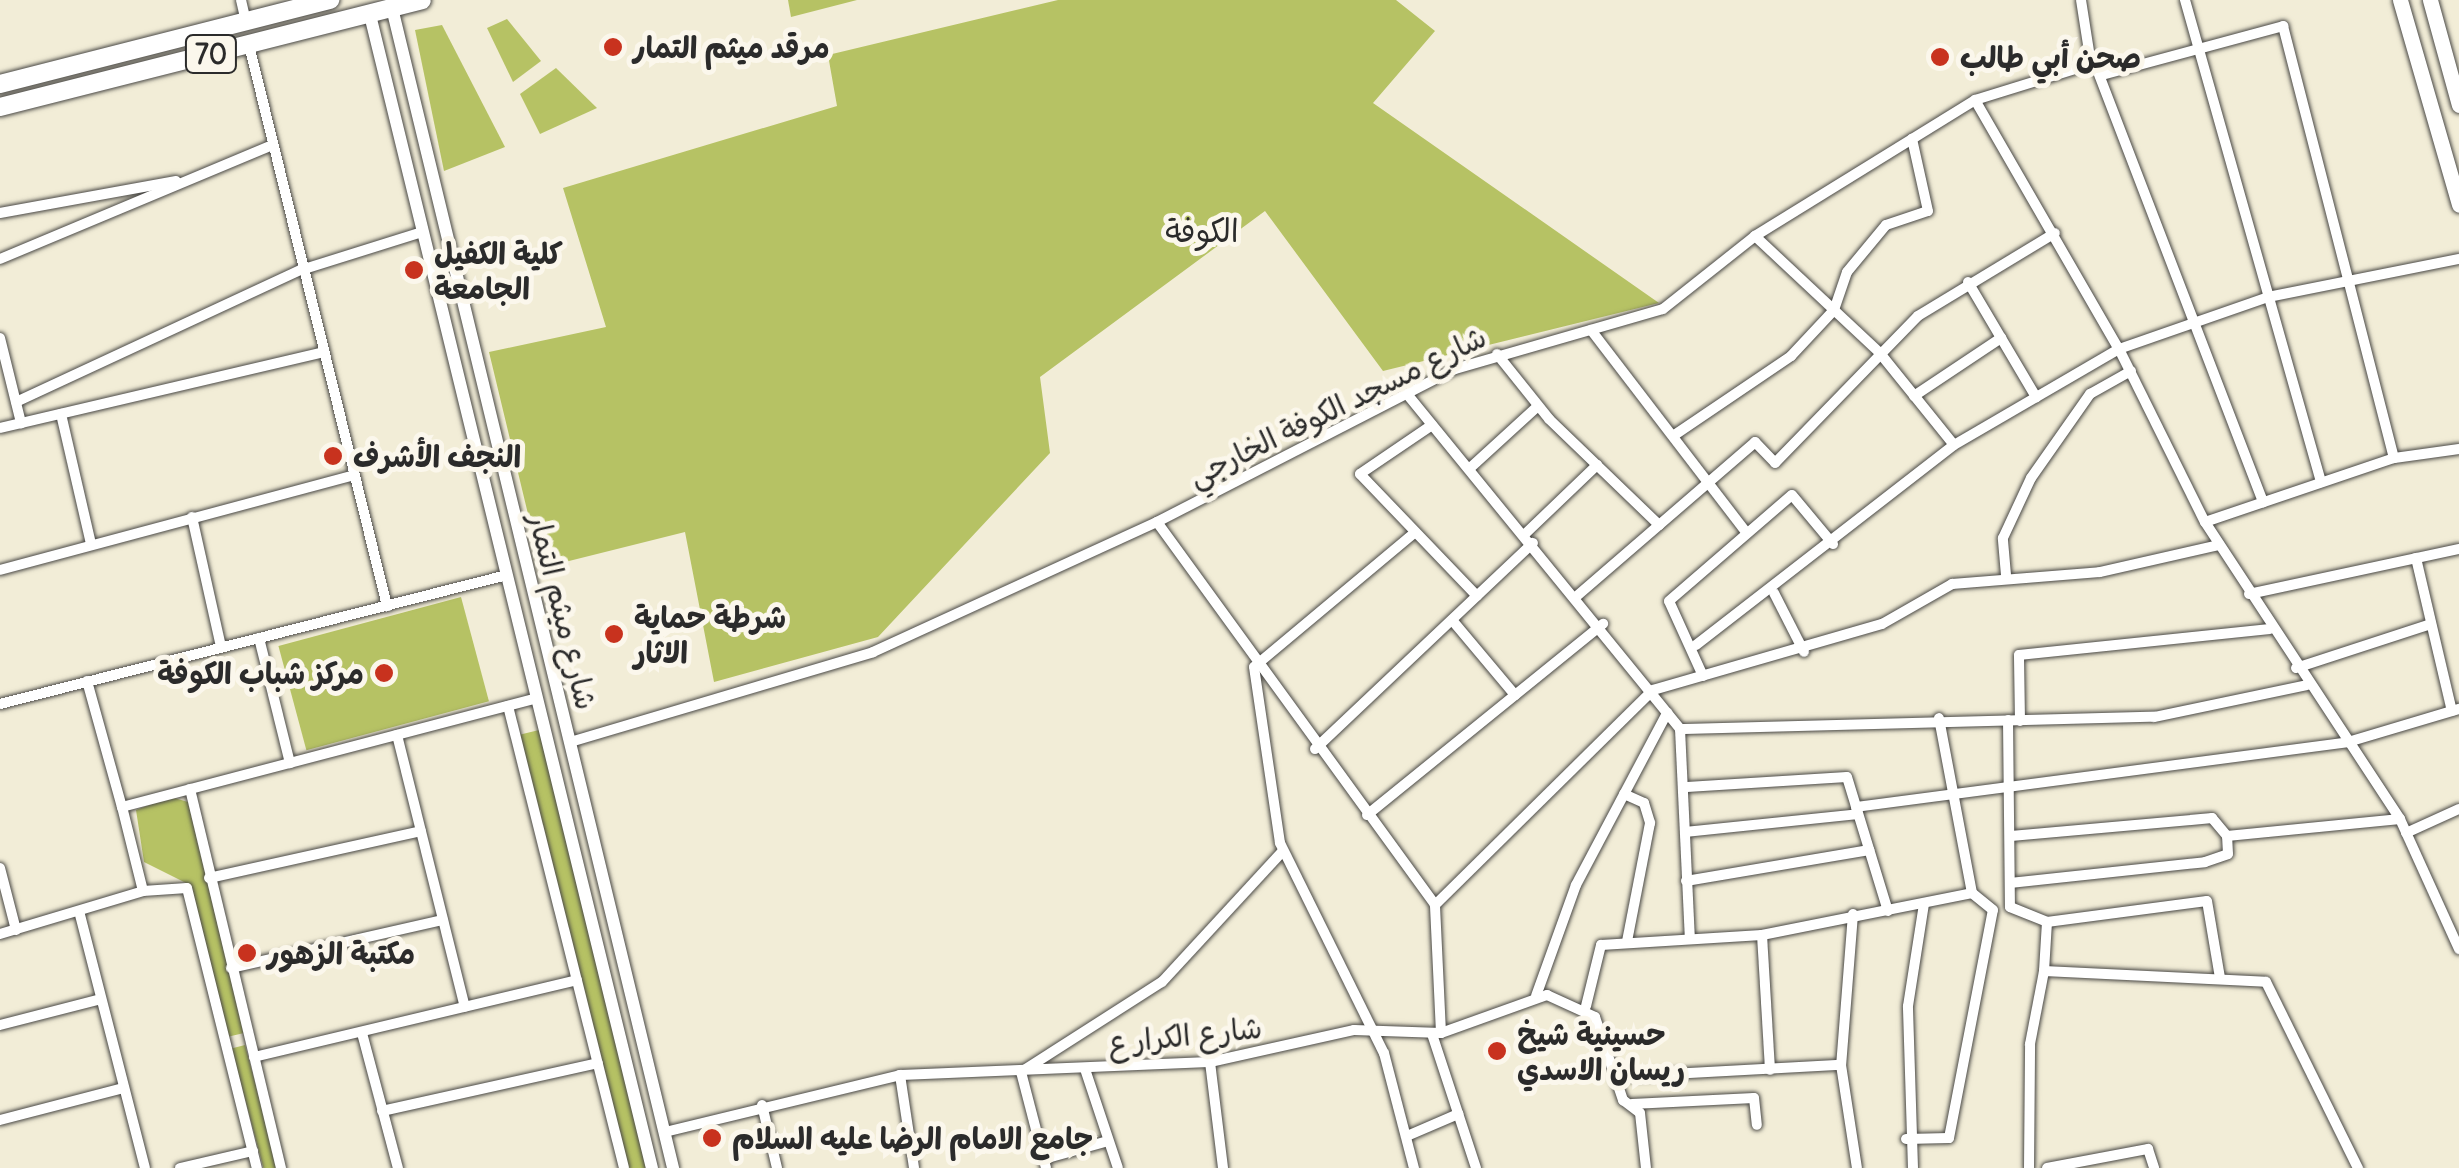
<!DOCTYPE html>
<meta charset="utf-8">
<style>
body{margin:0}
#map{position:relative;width:2459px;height:1168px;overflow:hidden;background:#f2edd7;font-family:Delius,"Playpen Sans Arabic",sans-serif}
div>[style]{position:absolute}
.green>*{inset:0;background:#b6c264;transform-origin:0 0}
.roads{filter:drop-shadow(0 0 2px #494845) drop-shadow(0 0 2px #494845)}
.minor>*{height:10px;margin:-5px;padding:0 5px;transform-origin:5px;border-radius:5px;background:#fff}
.tertiary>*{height:12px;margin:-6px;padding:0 6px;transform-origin:6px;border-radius:6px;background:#fff}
.primary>*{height:15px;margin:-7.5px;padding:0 7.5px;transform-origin:7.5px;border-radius:7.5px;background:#fff}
.trunk>*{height:18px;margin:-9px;padding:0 9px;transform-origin:9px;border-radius:9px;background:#fff}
.dots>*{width:28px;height:28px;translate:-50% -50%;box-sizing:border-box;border:5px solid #fbf7ec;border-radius:50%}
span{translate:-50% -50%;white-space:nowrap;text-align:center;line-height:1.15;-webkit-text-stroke:10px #fbf7ec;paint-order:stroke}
.shield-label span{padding:2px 8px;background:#fbf7ec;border:2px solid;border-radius:8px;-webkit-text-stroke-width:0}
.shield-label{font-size:28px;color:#2b2b2b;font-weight:700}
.poi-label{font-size:30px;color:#2b2b2b;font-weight:700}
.left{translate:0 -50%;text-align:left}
.right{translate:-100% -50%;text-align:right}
.street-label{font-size:30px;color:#2b2b2b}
.neighbourhood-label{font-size:32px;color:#2b2b2b}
</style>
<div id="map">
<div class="green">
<div style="clip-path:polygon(788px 0,857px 0,791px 17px)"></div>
<div style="clip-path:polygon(1058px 0,1396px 0,1435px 31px,1373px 103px,1659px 303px,1383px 371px,1265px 211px,1040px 377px,1050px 453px,878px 637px,714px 682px,685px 532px,541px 568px,489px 352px,606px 327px,563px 188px,837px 106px,828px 55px)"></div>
<div style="clip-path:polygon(507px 19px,541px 61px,513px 82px,487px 28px)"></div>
<div style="clip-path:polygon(442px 25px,505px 147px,444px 171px,415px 30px)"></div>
<div style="clip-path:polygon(556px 68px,597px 108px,540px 134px,520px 94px)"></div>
<div style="left:461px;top:597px;width:108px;height:189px;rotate:75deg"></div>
<div style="left:539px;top:730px;width:452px;height:20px;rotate:76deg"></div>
<div style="clip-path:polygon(171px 797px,188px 802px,244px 1033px,227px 1037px,190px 885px,144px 862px,136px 810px)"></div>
<div style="left:245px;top:1045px;width:127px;height:14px;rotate:75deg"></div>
</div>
<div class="roads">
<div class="minor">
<div style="left:241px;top:0;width:23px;rotate:77deg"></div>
<div style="left:2081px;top:0;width:65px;rotate:81.1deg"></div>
<div style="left:2185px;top:0;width:501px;rotate:74.24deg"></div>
<div style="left:249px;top:45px;width:578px;rotate:76.18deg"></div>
<div style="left:2098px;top:72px;width:461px;rotate:69deg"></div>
<div style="left:2102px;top:75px;width:188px;rotate:-15.1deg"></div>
<div style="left:2283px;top:26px;width:446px;rotate:75.6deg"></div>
<div style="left:1975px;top:100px;width:288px;rotate:60deg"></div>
<div style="left:2119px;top:349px;width:193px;rotate:63.6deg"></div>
<div style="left:2205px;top:522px;width:355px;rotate:56.7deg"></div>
<div style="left:2400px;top:819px;width:143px;rotate:65.6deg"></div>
<div style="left:0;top:213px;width:179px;rotate:-10.3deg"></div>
<div style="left:1755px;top:236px;width:170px;rotate:43.1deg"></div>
<div style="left:1879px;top:352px;width:119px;rotate:51.1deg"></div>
<div style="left:0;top:259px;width:295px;rotate:-22.7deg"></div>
<div style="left:1968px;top:282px;width:134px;rotate:59.4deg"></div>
<div style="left:1591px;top:330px;width:253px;rotate:52.5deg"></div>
<div style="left:0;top:338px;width:88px;rotate:76.1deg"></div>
<div style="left:1497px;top:354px;width:83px;rotate:51.3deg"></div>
<div style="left:1549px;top:419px;width:153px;rotate:43.9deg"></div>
<div style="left:1407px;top:394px;width:432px;rotate:50.8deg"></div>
<div style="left:1680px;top:729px;width:474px;rotate:-1.5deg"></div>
<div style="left:2154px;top:717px;width:156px;rotate:-11.8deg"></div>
<div style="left:1914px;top:396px;width:105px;rotate:-33.7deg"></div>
<div style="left:16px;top:402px;width:314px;rotate:-24.9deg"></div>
<div style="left:301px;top:270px;width:127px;rotate:-17.4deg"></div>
<div style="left:61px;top:414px;width:133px;rotate:77deg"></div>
<div style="left:1432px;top:425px;width:87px;rotate:145.8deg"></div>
<div style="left:1360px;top:474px;width:169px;rotate:46.2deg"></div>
<div style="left:0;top:428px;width:333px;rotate:-13.2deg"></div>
<div style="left:1673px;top:436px;width:143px;rotate:-34.1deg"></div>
<div style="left:1791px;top:356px;width:63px;rotate:-46.9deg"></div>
<div style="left:1834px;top:310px;width:40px;rotate:-71.1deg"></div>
<div style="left:1847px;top:272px;width:61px;rotate:-50.3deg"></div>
<div style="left:1886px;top:225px;width:44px;rotate:-18.4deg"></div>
<div style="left:1928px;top:211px;width:74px;rotate:-102.5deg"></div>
<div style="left:1469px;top:469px;width:93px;rotate:-42.4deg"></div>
<div style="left:192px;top:517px;width:133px;rotate:77.4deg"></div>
<div style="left:1157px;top:522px;width:473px;rotate:54deg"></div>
<div style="left:2205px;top:522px;width:200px;rotate:-18.7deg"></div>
<div style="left:2394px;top:458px;width:66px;rotate:-7.9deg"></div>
<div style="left:1413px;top:534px;width:207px;rotate:140.1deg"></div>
<div style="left:1254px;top:667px;width:178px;rotate:81.6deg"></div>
<div style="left:1280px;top:843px;width:234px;rotate:63.7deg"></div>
<div style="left:1384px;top:1053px;width:119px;rotate:75.4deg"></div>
<div style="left:1525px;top:534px;width:100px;rotate:-43.8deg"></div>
<div style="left:2416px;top:558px;width:157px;rotate:76.8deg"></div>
<div style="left:0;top:570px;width:367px;rotate:-15deg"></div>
<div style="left:2006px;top:575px;width:37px;rotate:-95deg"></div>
<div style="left:2003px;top:538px;width:66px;rotate:-65deg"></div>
<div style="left:2031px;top:478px;width:103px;rotate:-54.9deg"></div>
<div style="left:2090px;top:394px;width:47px;rotate:-29.3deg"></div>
<div style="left:1774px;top:593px;width:66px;rotate:63deg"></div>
<div style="left:2249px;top:594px;width:215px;rotate:-12.1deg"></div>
<div style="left:1578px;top:595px;width:234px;rotate:-40.8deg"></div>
<div style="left:1755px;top:442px;width:29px;rotate:46deg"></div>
<div style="left:1775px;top:463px;width:205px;rotate:-45.8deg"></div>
<div style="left:1918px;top:316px;width:160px;rotate:-31.2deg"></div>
<div style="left:1452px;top:620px;width:98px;rotate:50deg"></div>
<div style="left:259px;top:638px;width:129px;rotate:76.1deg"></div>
<div style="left:1696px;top:645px;width:326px;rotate:-37.8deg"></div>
<div style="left:1954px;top:445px;width:191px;rotate:-30.2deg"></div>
<div style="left:2119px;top:349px;width:158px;rotate:-19.2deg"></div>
<div style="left:2268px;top:297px;width:195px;rotate:-11.3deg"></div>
<div style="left:2296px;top:668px;width:142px;rotate:-18.1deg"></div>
<div style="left:1703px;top:676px;width:82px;rotate:-114.4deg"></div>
<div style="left:1669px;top:601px;width:162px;rotate:-40.8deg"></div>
<div style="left:1792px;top:495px;width:64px;rotate:50.1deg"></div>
<div style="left:87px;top:681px;width:131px;rotate:74.5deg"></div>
<div style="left:0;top:704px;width:519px;rotate:-14.28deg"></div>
<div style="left:508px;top:706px;width:476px;rotate:75.9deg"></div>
<div style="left:2008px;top:720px;width:187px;rotate:89.4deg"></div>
<div style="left:2010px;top:907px;width:40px;rotate:22deg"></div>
<div style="left:2047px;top:922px;width:49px;rotate:93.5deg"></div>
<div style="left:2020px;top:721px;width:66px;rotate:-90.9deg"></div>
<div style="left:2019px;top:655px;width:252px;rotate:-5.9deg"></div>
<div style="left:1680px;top:729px;width:210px;rotate:87.3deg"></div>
<div style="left:397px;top:735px;width:280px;rotate:76deg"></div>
<div style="left:570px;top:742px;width:316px;rotate:-16.5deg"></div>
<div style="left:873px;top:652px;width:312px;rotate:-24.6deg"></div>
<div style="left:1157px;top:522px;width:335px;rotate:-27.2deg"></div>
<div style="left:1455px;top:369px;width:216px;rotate:-16.1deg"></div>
<div style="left:1663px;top:309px;width:117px;rotate:-38.4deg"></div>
<div style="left:1755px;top:236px;width:259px;rotate:-31.7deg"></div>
<div style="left:1975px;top:100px;width:121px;rotate:-17.2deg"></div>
<div style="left:1315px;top:749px;width:300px;rotate:-43.4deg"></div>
<div style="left:1687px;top:787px;width:160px;rotate:-3.6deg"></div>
<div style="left:1847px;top:777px;width:140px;rotate:73deg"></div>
<div style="left:190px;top:789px;width:390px;rotate:76.5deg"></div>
<div style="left:1624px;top:794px;width:22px;rotate:24deg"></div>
<div style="left:1644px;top:803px;width:21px;rotate:73deg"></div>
<div style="left:1650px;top:823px;width:120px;rotate:101deg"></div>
<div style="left:1856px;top:807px;width:496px;rotate:-7.5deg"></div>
<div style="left:2348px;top:742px;width:116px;rotate:-16.6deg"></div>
<div style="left:1367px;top:815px;width:304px;rotate:-39deg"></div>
<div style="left:1685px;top:832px;width:174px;rotate:-5.9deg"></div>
<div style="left:2406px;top:833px;width:58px;rotate:-24.4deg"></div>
<div style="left:2011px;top:836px;width:202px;rotate:-5.1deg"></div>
<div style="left:2212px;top:818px;width:23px;rotate:50deg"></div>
<div style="left:2227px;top:836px;width:174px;rotate:-5.6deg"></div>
<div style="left:0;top:868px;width:64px;rotate:75.5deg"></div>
<div style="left:209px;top:878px;width:217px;rotate:-12.5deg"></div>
<div style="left:1686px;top:881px;width:186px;rotate:-9.6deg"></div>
<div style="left:2010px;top:883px;width:196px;rotate:-6.1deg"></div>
<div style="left:2205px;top:862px;width:24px;rotate:-19deg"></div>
<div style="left:2228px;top:854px;width:18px;rotate:-93deg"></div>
<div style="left:143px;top:891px;width:87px;rotate:-104deg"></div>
<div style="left:122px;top:807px;width:427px;rotate:-14.7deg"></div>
<div style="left:79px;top:911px;width:265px;rotate:75.6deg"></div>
<div style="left:1853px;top:914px;width:151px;rotate:94.5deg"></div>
<div style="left:1841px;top:1065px;width:104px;rotate:81.2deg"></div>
<div style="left:2047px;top:922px;width:161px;rotate:-7.5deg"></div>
<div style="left:2207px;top:901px;width:78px;rotate:80.4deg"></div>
<div style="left:0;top:934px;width:149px;rotate:-16.7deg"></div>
<div style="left:143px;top:891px;width:44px;rotate:-3.9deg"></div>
<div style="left:187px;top:888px;width:289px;rotate:76deg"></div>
<div style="left:1762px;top:935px;width:135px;rotate:86.6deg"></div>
<div style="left:231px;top:968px;width:217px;rotate:-12.8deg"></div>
<div style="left:1536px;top:996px;width:118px;rotate:-70.2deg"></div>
<div style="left:1576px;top:885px;width:195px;rotate:-62.1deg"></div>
<div style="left:1586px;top:1006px;width:63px;rotate:-76.2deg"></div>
<div style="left:1601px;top:945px;width:161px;rotate:-3.6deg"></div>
<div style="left:1762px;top:935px;width:214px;rotate:-11.3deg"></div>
<div style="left:0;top:1025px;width:104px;rotate:-14.4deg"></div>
<div style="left:362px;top:1033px;width:140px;rotate:75.1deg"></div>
<div style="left:1441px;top:1033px;width:128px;rotate:-92.7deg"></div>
<div style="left:1435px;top:905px;width:306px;rotate:-44.6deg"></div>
<div style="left:1653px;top:690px;width:238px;rotate:-16.1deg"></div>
<div style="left:1882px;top:624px;width:81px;rotate:-29.7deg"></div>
<div style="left:1952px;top:584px;width:148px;rotate:-4.6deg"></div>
<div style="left:2100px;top:572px;width:122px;rotate:-12.8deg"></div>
<div style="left:1432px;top:1034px;width:141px;rotate:71.8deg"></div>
<div style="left:254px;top:1057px;width:332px;rotate:-13.4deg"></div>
<div style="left:1210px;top:1062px;width:107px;rotate:83deg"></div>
<div style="left:1085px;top:1069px;width:104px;rotate:71.6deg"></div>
<div style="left:900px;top:1075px;width:94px;rotate:81.4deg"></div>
<div style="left:1616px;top:1077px;width:225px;rotate:-3.1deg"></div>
<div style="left:1632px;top:1104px;width:122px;rotate:-2.8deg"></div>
<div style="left:1754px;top:1098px;width:27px;rotate:84deg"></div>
<div style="left:762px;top:1105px;width:65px;rotate:76.6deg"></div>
<div style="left:382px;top:1111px;width:221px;rotate:-12.5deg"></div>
<div style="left:0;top:1120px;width:128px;rotate:-14.5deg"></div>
<div style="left:665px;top:1132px;width:242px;rotate:-13.6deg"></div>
<div style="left:900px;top:1075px;width:310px;rotate:-2.4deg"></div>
<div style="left:1210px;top:1062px;width:148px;rotate:-12.5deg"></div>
<div style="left:1354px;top:1030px;width:87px;rotate:2deg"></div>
<div style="left:1441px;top:1033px;width:113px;rotate:-19.7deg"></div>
<div style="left:1547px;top:995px;width:53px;rotate:24.6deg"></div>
<div style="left:1595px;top:1017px;width:88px;rotate:71.4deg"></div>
<div style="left:1623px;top:1100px;width:21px;rotate:37deg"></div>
<div style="left:1640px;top:1113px;width:55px;rotate:83.8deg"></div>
<div style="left:1407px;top:1136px;width:56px;rotate:-23.3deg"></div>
<div style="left:1906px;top:1139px;width:43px;rotate:-1.3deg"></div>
<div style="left:1949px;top:1138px;width:232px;rotate:-79.1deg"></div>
<div style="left:1993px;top:910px;width:27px;rotate:-141deg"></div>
<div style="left:1972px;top:893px;width:178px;rotate:-100.7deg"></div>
<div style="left:1044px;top:1159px;width:66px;rotate:-15.7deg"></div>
<div style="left:180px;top:1168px;width:75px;rotate:-13.1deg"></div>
<div style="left:1046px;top:1168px;width:99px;rotate:-104.6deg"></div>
<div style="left:1021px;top:1072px;width:167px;rotate:-32.6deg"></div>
<div style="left:1162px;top:982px;width:178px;rotate:-47.3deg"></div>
<div style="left:1913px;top:1168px;width:162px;rotate:-91.8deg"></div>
<div style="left:1908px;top:1006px;width:103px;rotate:-81.1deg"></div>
<div style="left:2029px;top:1168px;width:124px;rotate:-89.5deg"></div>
<div style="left:2030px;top:1044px;width:74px;rotate:-79.1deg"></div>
<div style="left:2044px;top:971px;width:222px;rotate:2.8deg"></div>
<div style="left:2266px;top:982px;width:208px;rotate:63.7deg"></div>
<div style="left:2047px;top:1168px;width:103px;rotate:-10.7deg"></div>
<div style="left:2148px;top:1149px;width:20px;rotate:72deg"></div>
</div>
<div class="tertiary">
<div style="left:392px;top:8px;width:1194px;rotate:76.38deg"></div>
<div style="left:370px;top:15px;width:1187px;rotate:76.26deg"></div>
</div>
<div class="primary">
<div style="left:2400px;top:0;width:213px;rotate:73.9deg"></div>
<div style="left:2430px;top:0;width:109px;rotate:74.6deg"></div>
</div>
<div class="trunk">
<div style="left:0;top:84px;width:341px;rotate:-14.3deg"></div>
<div style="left:0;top:107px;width:435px;rotate:-14.2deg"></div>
</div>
</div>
<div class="dots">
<div style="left:613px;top:47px;background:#c8321e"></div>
<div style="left:1940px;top:57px;background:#c8321e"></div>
<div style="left:414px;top:270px;background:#c8321e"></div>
<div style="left:333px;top:456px;background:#c8321e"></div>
<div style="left:614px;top:634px;background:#c8321e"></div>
<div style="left:384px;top:673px;background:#c8321e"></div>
<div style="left:247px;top:953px;background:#c8321e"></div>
<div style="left:1497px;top:1051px;background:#c8321e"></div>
<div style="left:712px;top:1138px;background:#c8321e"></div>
</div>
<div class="shield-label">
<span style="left:211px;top:54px">70</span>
</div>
<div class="poi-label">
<span class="left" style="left:633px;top:47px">مرقد ميثم التمار</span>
<span class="left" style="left:1960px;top:57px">صحن أبي طالب</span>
<span class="left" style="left:434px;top:270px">كلية الكفيل<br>الجامعة</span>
<span class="left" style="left:353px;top:456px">النجف الأشرف</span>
<span class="left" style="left:634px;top:634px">شرطة حماية<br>الاثار</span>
<span class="right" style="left:364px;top:673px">مركز شباب الكوفة</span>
<span class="left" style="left:267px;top:953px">مكتبة الزهور</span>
<span class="left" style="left:1517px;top:1051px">حسينية شيخ<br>ريسان الاسدي</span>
<span class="left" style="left:732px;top:1138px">جامع الامام الرضا عليه السلام</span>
</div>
<div class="street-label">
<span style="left:1337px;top:406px;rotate:-26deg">شارع مسجد الكوفة الخارجي</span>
<span style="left:563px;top:611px;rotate:76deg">شارع ميثم التمار</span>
<span style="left:1185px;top:1035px;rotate:-6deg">شارع الكرار ع</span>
</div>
<div class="neighbourhood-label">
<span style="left:1202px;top:231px">الكوفة</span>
</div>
</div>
